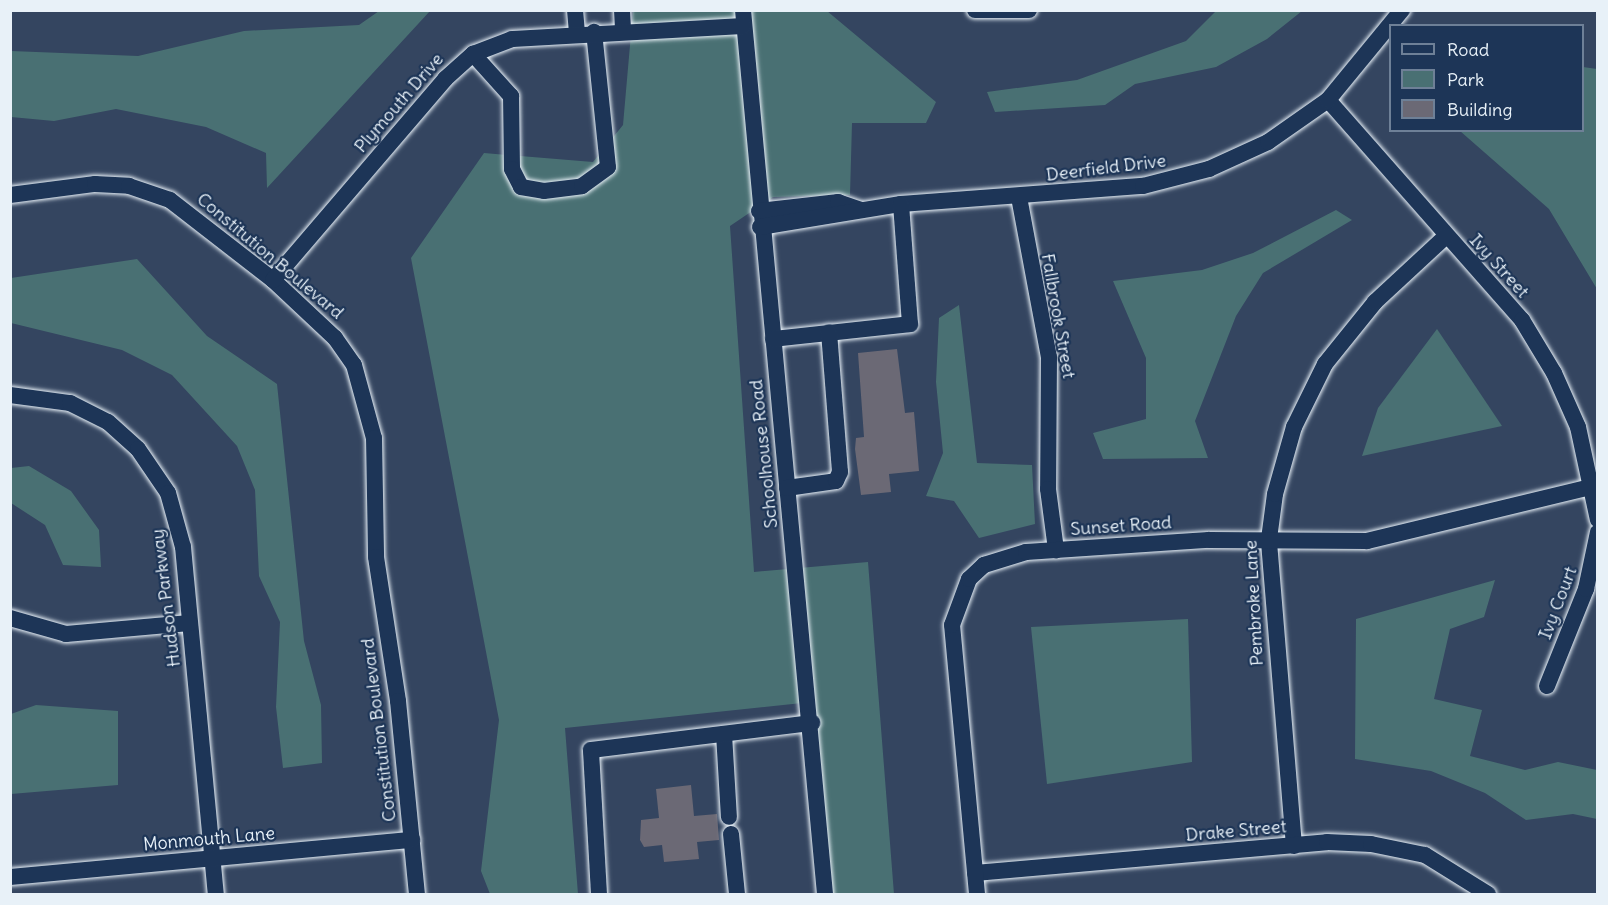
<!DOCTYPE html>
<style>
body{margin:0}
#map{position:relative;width:1608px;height:905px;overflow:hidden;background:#344560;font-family:Delius,sans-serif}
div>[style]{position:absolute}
.green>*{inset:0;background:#497073}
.building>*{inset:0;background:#6b6975}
.roads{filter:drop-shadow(0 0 2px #e8f1f8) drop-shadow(0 0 2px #e8f1f8)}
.minor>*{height:16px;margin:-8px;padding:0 8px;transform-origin:8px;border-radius:8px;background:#1d3557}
span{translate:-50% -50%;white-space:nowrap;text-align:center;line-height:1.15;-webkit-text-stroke:4.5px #1d3557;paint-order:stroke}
.street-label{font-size:18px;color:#e8f1f8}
.frame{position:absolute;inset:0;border:12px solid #e8f1f8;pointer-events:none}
.legend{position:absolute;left:1389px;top:24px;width:195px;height:108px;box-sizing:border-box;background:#1d3557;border:2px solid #6e8097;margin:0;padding:8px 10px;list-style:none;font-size:18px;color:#e8f1f8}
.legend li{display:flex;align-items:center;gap:12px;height:30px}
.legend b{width:30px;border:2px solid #6e8097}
</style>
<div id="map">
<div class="green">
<div style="clip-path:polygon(379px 11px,430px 11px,267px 188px,266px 153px,206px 127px,116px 109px,54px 121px,11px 117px,11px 51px,138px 56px,244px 31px,359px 25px)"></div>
<div style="clip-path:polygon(633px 11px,827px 11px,936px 102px,926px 123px,852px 123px,850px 195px,773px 197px,730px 226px,754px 572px,868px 562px,894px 894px,822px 894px,802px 703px,565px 728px,578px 894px,490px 894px,481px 871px,499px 720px,411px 258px,484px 153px,593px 162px,623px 125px)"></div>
<div style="clip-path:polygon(1216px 11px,1302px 11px,1267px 39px,1216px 67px,1135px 84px,1105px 105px,995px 112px,987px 92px,1077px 80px,1186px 41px)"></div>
<div style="clip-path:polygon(1583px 67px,1597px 69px,1597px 289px,1549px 209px,1460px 131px,1582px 130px)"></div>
<div style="clip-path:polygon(1336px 210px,1352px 220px,1263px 273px,1236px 316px,1195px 421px,1208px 458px,1103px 459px,1093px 433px,1146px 419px,1146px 358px,1113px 281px,1202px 270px,1253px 253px)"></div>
<div style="clip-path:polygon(137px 259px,207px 336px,277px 384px,304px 641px,321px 705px,322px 763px,283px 768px,276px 707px,280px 622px,259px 576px,255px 490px,237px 446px,172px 375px,122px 350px,11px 323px,11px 278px)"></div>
<div style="clip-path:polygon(959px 305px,977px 463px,1032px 465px,1035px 524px,979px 538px,954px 501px,926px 496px,943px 453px,936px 382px,939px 318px)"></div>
<div style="clip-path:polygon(1437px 329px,1502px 426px,1362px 456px,1378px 408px)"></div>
<div style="clip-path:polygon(29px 466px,71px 491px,99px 530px,101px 567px,63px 565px,45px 525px,11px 503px,11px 468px)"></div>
<div style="clip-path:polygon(1495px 580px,1484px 617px,1450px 629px,1434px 699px,1482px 710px,1470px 756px,1525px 770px,1558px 762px,1597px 770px,1597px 819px,1573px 814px,1526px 820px,1485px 793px,1431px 771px,1355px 759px,1356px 619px)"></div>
<div style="clip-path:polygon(1188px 619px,1192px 762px,1047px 784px,1031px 627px)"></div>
<div style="clip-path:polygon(36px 705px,118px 711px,118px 785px,11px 794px,11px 714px)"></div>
</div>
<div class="building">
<div style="clip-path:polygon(897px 349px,905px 413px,914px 412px,919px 471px,889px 474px,891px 492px,861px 495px,855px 449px,856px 438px,864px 437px,858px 353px)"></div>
<div style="clip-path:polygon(691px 785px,694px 816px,717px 814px,719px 840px,697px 842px,699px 859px,664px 862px,662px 845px,644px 847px,640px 840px,641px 820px,659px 818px,656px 789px)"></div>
</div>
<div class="roads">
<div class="minor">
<div style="left:575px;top:10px;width:23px;rotate:85deg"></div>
<div style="left:622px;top:10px;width:21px;rotate:87deg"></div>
<div style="left:743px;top:10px;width:888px;rotate:84.7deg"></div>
<div style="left:975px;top:10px;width:54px"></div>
<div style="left:473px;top:54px;width:57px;rotate:47.9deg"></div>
<div style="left:511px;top:96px;width:73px;rotate:89.2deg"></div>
<div style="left:512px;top:169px;width:20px;rotate:63deg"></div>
<div style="left:521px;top:187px;width:23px;rotate:10deg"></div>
<div style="left:544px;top:191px;width:38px;rotate:-7deg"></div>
<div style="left:582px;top:186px;width:32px;rotate:-36deg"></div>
<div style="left:608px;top:167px;width:136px;rotate:-95.9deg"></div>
<div style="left:1328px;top:100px;width:293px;rotate:48.6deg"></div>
<div style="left:1522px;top:320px;width:62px;rotate:58.9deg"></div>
<div style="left:1554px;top:373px;width:59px;rotate:66deg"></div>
<div style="left:1578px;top:427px;width:95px;rotate:77.9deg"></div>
<div style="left:10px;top:195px;width:86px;rotate:-7.4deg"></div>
<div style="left:95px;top:184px;width:34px;rotate:3deg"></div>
<div style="left:129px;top:186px;width:43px;rotate:18.9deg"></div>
<div style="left:170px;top:200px;width:130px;rotate:37.8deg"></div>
<div style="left:273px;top:280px;width:85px;rotate:43.1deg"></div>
<div style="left:335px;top:338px;width:33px;rotate:55deg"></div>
<div style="left:354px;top:365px;width:76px;rotate:74.7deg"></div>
<div style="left:374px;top:438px;width:119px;rotate:89deg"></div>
<div style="left:376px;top:557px;width:146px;rotate:81.3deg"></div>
<div style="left:398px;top:701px;width:194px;rotate:84.4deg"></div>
<div style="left:1019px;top:197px;width:163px;rotate:79.4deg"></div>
<div style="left:1049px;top:357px;width:132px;rotate:90.4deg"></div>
<div style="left:1048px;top:489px;width:62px;rotate:82.5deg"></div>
<div style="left:759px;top:211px;width:80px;rotate:-6.5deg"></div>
<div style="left:838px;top:202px;width:24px;rotate:19deg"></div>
<div style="left:760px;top:227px;width:143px;rotate:-9.3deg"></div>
<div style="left:901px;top:204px;width:243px;rotate:-4.3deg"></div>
<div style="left:1143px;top:186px;width:68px;rotate:-14.4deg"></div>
<div style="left:1209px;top:169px;width:65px;rotate:-24.6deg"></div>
<div style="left:1268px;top:142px;width:73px;rotate:-35deg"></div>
<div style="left:1328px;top:100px;width:117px;rotate:-50.6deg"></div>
<div style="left:273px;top:280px;width:265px;rotate:-49.4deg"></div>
<div style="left:445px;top:79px;width:38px;rotate:-42deg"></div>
<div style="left:473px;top:54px;width:42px;rotate:-21deg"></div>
<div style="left:512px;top:39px;width:232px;rotate:-3.2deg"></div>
<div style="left:773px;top:339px;width:138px;rotate:-6.2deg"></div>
<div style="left:910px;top:324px;width:120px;rotate:-94.3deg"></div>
<div style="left:10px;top:395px;width:61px;rotate:7.6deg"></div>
<div style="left:70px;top:403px;width:42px;rotate:26.6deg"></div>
<div style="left:108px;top:422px;width:40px;rotate:42deg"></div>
<div style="left:138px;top:449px;width:53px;rotate:55.7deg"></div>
<div style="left:168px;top:493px;width:56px;rotate:74.5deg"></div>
<div style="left:183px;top:547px;width:349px;rotate:84.6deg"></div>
<div style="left:787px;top:488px;width:49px;rotate:-8.1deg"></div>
<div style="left:836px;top:481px;width:10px;rotate:-66deg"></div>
<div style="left:840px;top:472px;width:140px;rotate:-94.5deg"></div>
<div style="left:10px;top:618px;width:58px;rotate:15.9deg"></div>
<div style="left:66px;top:634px;width:124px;rotate:-5.1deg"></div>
<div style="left:1547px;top:686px;width:105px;rotate:-68.1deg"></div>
<div style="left:1586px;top:589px;width:58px;rotate:-78.1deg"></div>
<div style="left:724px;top:734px;width:83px;rotate:86.6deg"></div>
<div style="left:731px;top:834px;width:60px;rotate:84.3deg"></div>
<div style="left:1294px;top:846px;width:308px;rotate:-94.7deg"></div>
<div style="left:1269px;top:539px;width:45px;rotate:-82.4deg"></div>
<div style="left:1275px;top:494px;width:70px;rotate:-74.2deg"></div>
<div style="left:1294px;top:427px;width:70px;rotate:-63.8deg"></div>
<div style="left:1325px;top:364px;width:80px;rotate:-51.1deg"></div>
<div style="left:1375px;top:302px;width:97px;rotate:-42.9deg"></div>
<div style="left:975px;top:873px;width:353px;rotate:-5deg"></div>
<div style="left:1327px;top:842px;width:44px;rotate:2.6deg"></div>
<div style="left:1371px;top:844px;width:55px;rotate:11.5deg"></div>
<div style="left:1425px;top:855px;width:74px;rotate:31.8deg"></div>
<div style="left:10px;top:877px;width:404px;rotate:-5.3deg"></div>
<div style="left:599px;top:894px;width:144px;rotate:-93.2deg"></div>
<div style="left:591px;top:750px;width:223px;rotate:-7deg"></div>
<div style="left:977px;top:894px;width:270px;rotate:-95.3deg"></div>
<div style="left:952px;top:625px;width:49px;rotate:-69.7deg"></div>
<div style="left:969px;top:579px;width:21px;rotate:-43deg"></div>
<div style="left:984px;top:565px;width:44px;rotate:-17.2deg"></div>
<div style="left:1026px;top:552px;width:183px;rotate:-3.8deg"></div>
<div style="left:1209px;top:540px;width:158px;rotate:0.4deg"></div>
<div style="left:1367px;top:541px;width:238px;rotate:-13.6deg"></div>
</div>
</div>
<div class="street-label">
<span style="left:399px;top:103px;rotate:-49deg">Plymouth Drive</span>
<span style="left:1106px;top:168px;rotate:-7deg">Deerfield Drive</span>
<span style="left:270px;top:256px;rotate:40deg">Constitution Boulevard</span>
<span style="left:1499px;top:266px;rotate:48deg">Ivy Street</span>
<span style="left:1058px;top:316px;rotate:80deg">Fallbrook Street</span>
<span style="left:764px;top:454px;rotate:-96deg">Schoolhouse Road</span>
<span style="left:1121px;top:526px;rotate:-4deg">Sunset Road</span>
<span style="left:166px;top:598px;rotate:-97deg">Hudson Parkway</span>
<span style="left:1254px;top:603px;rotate:-93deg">Pembroke Lane</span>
<span style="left:1558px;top:603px;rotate:-69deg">Ivy Court</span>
<span style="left:379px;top:730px;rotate:-97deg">Constitution Boulevard</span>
<span style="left:1236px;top:831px;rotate:-5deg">Drake Street</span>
<span style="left:209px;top:839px;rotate:-5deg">Monmouth Lane</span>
</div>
<div class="frame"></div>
<ul class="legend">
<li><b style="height:8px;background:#1d3557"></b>Road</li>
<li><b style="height:16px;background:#497073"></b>Park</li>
<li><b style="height:16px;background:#6b6975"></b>Building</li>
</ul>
</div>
